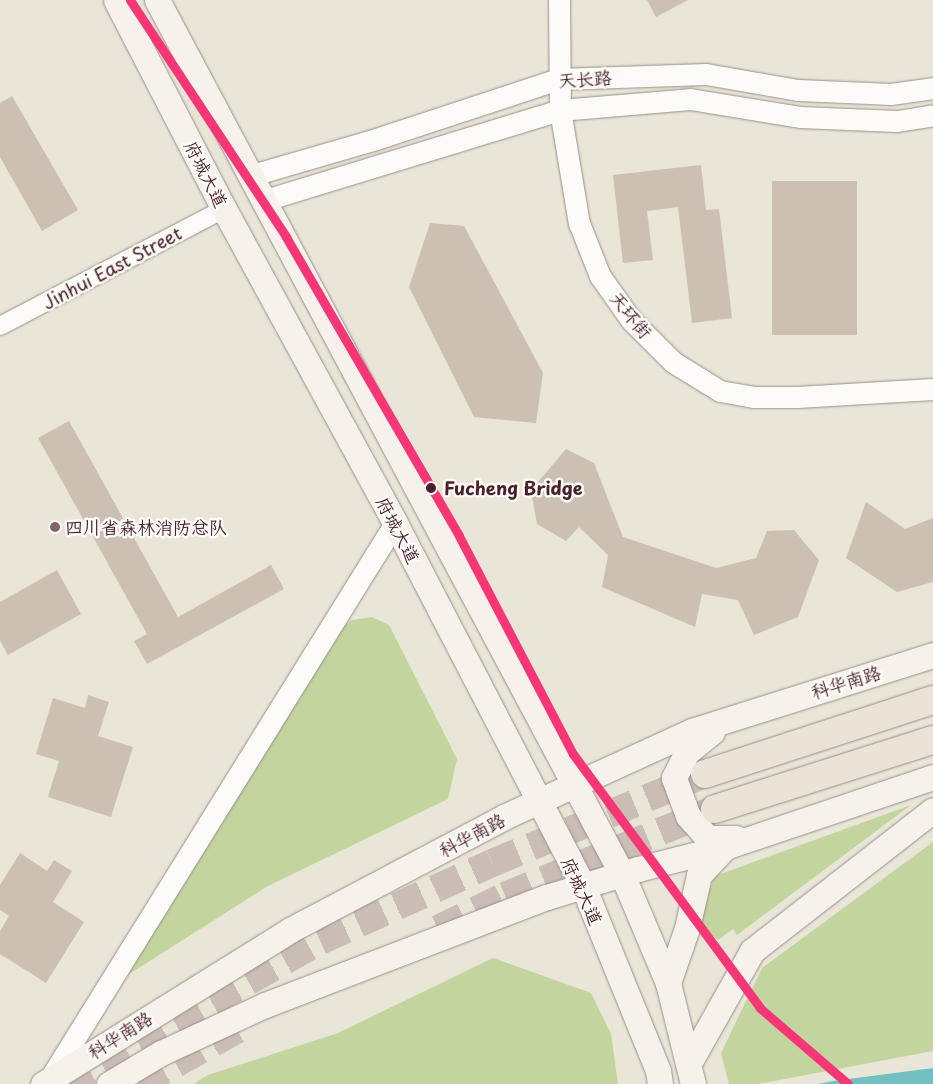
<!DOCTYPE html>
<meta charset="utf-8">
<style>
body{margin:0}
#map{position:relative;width:933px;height:1084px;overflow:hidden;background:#e9e5d7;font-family:"Playpen Sans","LXGW WenKai TC",sans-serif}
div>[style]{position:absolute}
.green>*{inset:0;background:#c2d59f}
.water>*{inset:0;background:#73c0c1}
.building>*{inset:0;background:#ccc0b3;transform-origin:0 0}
.trunk-tunnel>*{height:28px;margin-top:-14px;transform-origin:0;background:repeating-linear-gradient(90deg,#c9bdb5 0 28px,transparent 0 42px)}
.roads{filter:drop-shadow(0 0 1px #998f8b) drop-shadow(0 0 1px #998f8b)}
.minor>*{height:18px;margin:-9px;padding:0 9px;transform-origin:9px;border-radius:9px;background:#fcfbf9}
.tertiary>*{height:21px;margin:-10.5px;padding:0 10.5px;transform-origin:10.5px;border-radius:10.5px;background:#fcfbf9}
.secondary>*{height:25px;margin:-12.5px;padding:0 12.5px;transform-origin:12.5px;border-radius:12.5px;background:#f6f2eb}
.trunk>*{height:28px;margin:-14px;padding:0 14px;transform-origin:14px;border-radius:14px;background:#ebe3d8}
.metro-1>*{height:9px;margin:-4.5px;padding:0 4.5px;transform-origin:4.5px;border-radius:4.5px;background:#f63676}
.dots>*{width:14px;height:14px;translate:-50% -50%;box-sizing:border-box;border:2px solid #fdfcf7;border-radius:50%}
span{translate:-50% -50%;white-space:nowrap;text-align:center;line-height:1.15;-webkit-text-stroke:5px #fdfcf7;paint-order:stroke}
.street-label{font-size:18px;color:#4a1f2b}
.stop-label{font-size:18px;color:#4a1f2b;font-weight:700}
.left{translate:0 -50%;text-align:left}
.poi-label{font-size:18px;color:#4a1f2b}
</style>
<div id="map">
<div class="green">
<div style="clip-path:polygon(372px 617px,389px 625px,457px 759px,448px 799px,268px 886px,123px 978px,334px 634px,352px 620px)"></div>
<div style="clip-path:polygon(911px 805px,737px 935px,733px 929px,718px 940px,697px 922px,715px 876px)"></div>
<div style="clip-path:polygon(933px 842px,933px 1051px,758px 1084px,729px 1084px,721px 1053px,762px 968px)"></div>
<div style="clip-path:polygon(493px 958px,591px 993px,611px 1034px,618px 1084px,193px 1084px,208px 1075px,338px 1033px)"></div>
</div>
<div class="water">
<div style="clip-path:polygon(933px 1068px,933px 1084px,818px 1084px,833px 1081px)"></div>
</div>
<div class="building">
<div style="clip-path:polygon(647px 0,688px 0,656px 17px)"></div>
<div style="clip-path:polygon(12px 96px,78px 210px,42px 231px,0 157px,0 103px)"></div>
<div style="clip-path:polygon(701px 165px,706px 210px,719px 209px,732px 318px,692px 323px,678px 207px,647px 211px,653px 260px,623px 263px,613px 175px)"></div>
<div style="left:772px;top:181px;width:85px;height:154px"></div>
<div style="clip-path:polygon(430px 223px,464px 226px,543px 373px,536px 423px,474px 417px,409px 287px)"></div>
<div style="clip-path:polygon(69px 421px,178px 617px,271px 565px,284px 589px,147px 664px,134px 641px,147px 634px,38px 438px)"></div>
<div style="clip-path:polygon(566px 449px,594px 463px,623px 537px,716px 568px,756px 558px,767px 531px,794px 530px,819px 560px,798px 617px,754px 635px,738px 600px,702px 594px,695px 627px,602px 587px,608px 555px,579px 527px,566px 541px,537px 524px,531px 490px)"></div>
<div style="clip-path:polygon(866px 502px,905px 529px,933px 518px,933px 582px,897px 592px,846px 558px)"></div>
<div style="clip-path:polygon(57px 570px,81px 614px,8px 655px,0 641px,0 602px)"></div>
<div style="clip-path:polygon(88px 695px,109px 702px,98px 736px,133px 747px,111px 817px,48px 797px,59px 761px,36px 754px,53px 698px,85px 708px)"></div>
<div style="clip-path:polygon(20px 853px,47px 871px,54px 860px,72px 871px,53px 902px,84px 922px,46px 983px,0 954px,0 931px,9px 916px,0 910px,0 885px)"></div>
</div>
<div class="trunk-tunnel">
<div style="left:438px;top:929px;width:75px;rotate:-26.2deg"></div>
<div style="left:505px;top:896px;width:225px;rotate:-22.5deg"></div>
<div style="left:65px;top:1084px;width:292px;rotate:-29.3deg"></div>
<div style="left:320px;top:941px;width:189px;rotate:-24.4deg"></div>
<div style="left:492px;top:863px;width:231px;rotate:-22.7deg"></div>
<div style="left:139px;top:1084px;width:124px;rotate:-29.1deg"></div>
</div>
<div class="roads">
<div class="minor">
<div style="left:0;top:326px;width:253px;rotate:-27.6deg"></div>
</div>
<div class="tertiary">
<div style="left:559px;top:0;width:110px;rotate:89.5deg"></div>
<div style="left:560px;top:110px;width:115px;rotate:80.5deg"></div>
<div style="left:579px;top:223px;width:57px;rotate:68.4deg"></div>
<div style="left:600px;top:276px;width:54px;rotate:54.8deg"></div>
<div style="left:631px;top:320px;width:59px;rotate:45deg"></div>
<div style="left:673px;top:362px;width:55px;rotate:31.7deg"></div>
<div style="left:720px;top:391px;width:35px;rotate:10deg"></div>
<div style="left:754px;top:397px;width:43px"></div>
<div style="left:797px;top:397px;width:136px;rotate:-3.4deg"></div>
<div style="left:249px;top:176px;width:132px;rotate:-16.2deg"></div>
<div style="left:376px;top:139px;width:192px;rotate:-18.2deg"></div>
<div style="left:558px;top:79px;width:148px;rotate:-1.9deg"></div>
<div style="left:706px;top:74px;width:93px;rotate:9.9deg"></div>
<div style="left:798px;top:90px;width:93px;rotate:2.5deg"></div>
<div style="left:891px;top:94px;width:42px;rotate:-8.1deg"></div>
<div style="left:262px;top:201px;width:312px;rotate:-17deg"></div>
<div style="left:560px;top:110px;width:130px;rotate:-4.8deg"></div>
<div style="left:690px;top:99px;width:111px;rotate:9.3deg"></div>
<div style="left:800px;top:117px;width:97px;rotate:2.4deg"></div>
<div style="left:897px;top:121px;width:36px;rotate:-9deg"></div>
<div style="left:49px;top:1080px;width:656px;rotate:-58.15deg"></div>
</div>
<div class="secondary">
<div style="left:116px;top:0;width:235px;rotate:62.7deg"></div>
<div style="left:224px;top:209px;width:358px;rotate:61.4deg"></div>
<div style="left:395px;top:523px;width:409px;rotate:62.6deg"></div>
<div style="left:583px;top:886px;width:200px;rotate:67.9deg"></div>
<div style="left:658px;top:1071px;width:13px;rotate:81deg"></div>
<div style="left:157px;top:0;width:990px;rotate:61.99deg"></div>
<div style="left:622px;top:874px;width:118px;rotate:67.1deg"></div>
<div style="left:668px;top:983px;width:104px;rotate:76.1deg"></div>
<div style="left:712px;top:732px;width:32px;rotate:141deg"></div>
<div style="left:687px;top:752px;width:29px;rotate:117deg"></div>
<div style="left:674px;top:778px;width:40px;rotate:69.8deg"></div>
<div style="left:688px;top:816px;width:30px;rotate:48deg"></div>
<div style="left:708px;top:838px;width:28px"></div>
<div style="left:668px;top:983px;width:58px;rotate:-70.9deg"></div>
<div style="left:687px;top:928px;width:54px;rotate:-77.2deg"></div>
<div style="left:699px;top:875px;width:38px;rotate:-47deg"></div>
<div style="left:689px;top:1063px;width:129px;rotate:-60.6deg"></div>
<div style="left:752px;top:951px;width:229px;rotate:-37.9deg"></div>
<div style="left:43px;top:1084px;width:291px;rotate:-31.9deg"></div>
<div style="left:290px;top:930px;width:242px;rotate:-27.8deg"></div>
<div style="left:504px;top:817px;width:207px;rotate:-24.6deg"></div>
<div style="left:692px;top:731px;width:253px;rotate:-17.5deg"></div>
<div style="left:109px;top:1084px;width:61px;rotate:-30.8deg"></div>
<div style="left:161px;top:1053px;width:115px;rotate:-24.8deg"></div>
<div style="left:265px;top:1005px;width:302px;rotate:-21deg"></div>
<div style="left:547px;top:897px;width:95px;rotate:-17.1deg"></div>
<div style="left:638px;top:869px;width:90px;rotate:-14.2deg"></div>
<div style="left:725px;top:847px;width:219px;rotate:-18.6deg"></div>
</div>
<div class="trunk">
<div style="left:705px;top:774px;width:240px;rotate:-18deg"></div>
<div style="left:715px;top:809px;width:229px;rotate:-17.6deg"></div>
</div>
</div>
<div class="metro-1">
<div style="left:130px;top:0;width:284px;rotate:56.6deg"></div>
<div style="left:286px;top:237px;width:345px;rotate:59.9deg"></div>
<div style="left:459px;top:536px;width:246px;rotate:62.4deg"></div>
<div style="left:573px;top:754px;width:315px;rotate:53.6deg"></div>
<div style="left:760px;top:1008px;width:116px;rotate:40.8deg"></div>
</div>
<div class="dots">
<div style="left:431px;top:488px;background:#4a1f2b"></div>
<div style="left:55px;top:527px;background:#826467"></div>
</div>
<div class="street-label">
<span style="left:585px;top:79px;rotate:-4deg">天长路</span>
<span style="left:206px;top:174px;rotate:63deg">府城大道</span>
<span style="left:112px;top:268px;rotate:-28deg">Jinhui East Street</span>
<span style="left:631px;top:315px;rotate:50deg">天环街</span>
<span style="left:398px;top:530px;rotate:62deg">府城大道</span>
<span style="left:846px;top:682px;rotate:-17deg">科华南路</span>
<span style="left:472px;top:835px;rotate:-28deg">科华南路</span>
<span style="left:582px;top:891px;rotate:65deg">府城大道</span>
<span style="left:120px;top:1035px;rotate:-32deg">科华南路</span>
</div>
<div class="stop-label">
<span class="left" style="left:444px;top:488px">Fucheng Bridge</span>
</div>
<div class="poi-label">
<span class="left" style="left:65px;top:527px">四川省森林消防总队</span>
</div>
</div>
